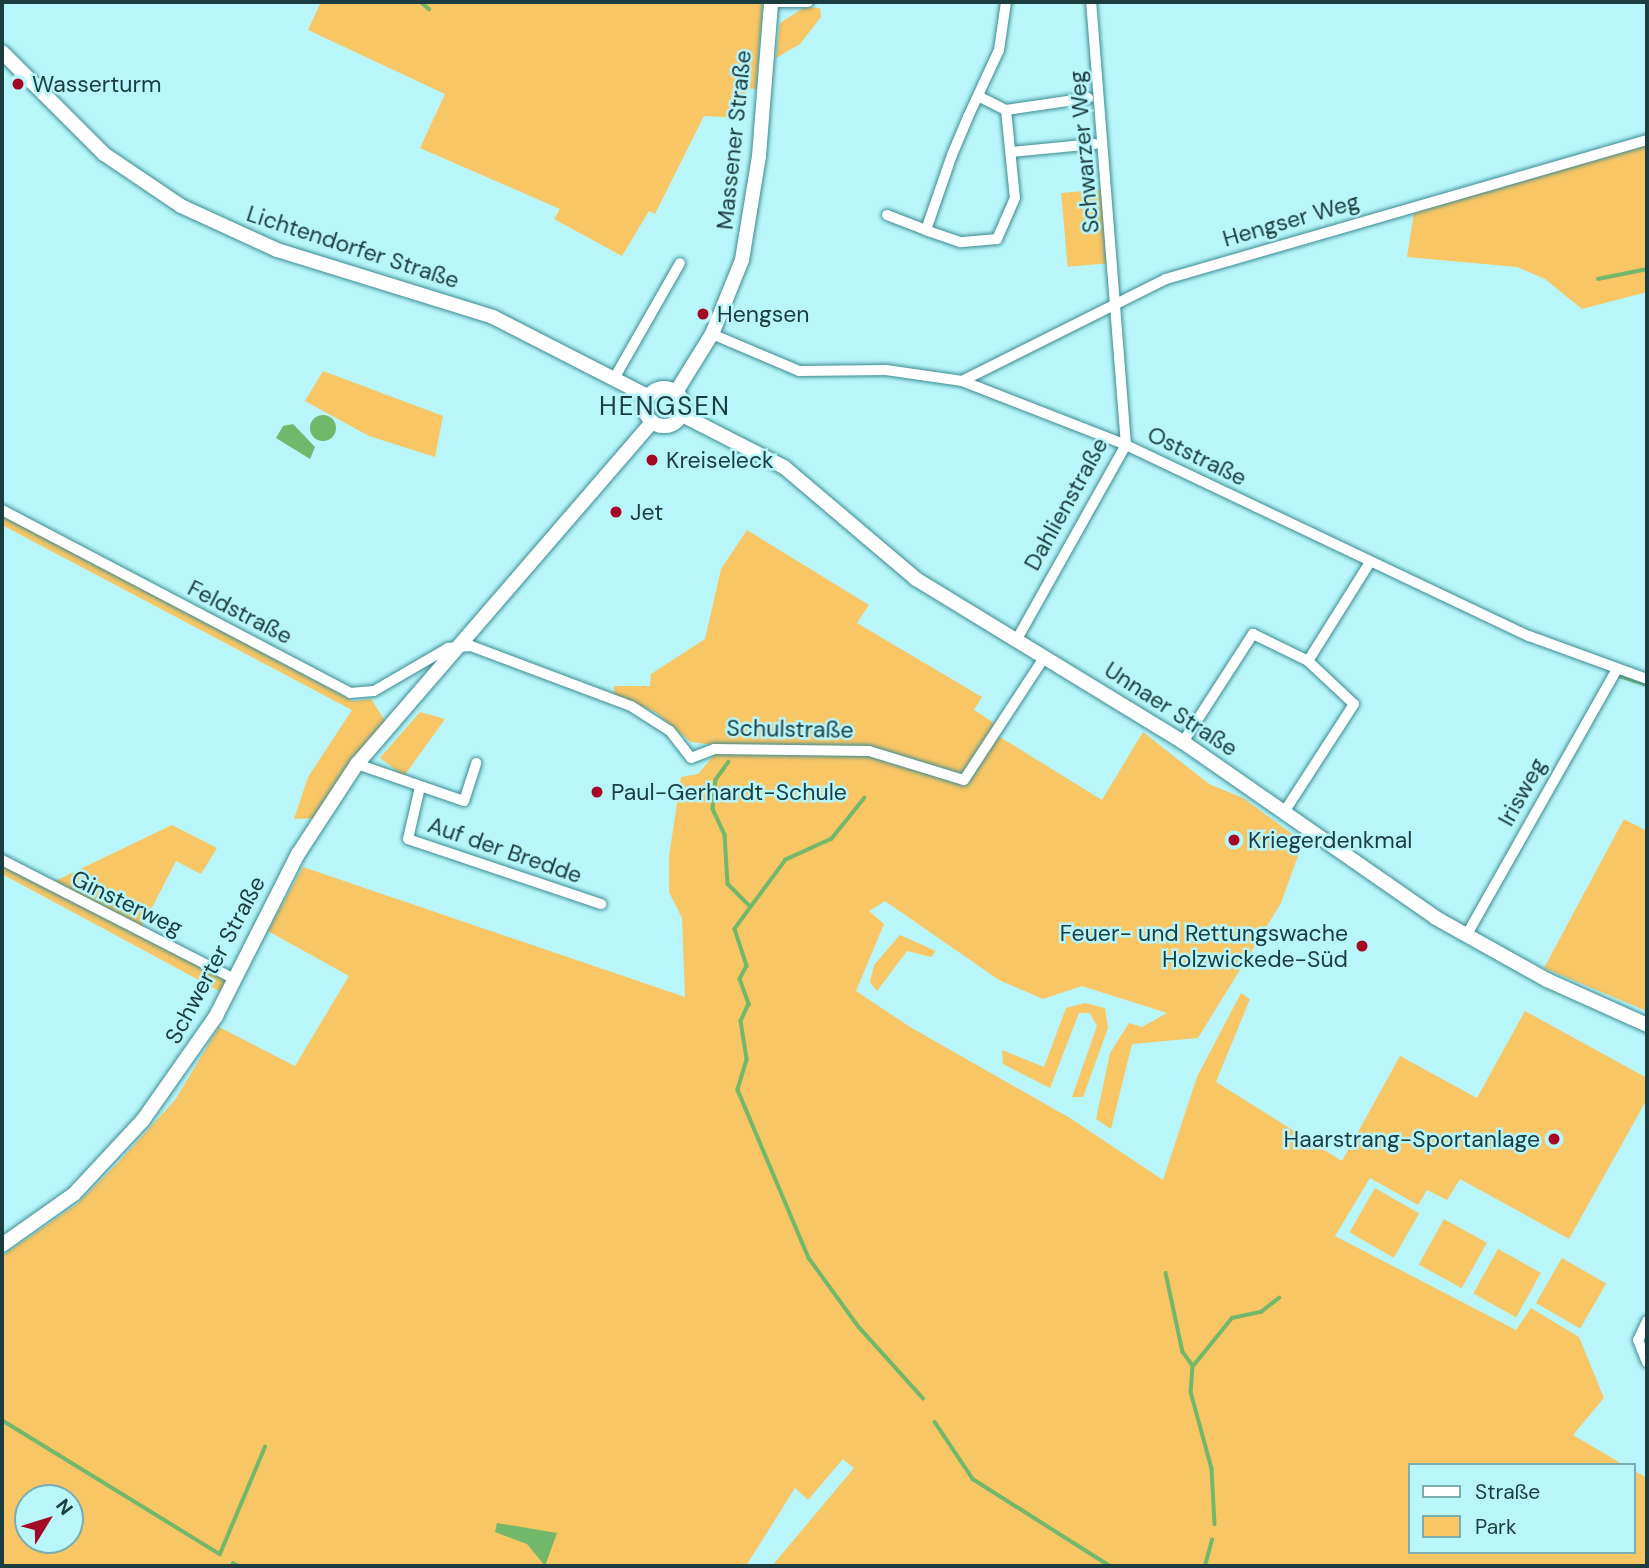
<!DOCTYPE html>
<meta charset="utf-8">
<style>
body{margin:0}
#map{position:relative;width:1649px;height:1568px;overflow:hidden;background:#b8f6fb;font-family:"DM Sans",sans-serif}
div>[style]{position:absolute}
.green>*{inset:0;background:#f8c665;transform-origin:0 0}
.water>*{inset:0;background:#71b86a}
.round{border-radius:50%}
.stream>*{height:3.5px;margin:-1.75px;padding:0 1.75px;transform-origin:1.75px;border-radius:1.75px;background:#71b86a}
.roads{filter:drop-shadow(0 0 2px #3b8b91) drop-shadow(0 0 2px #3b8b91)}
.street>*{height:10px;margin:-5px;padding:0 5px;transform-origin:5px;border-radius:5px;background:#fff}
.secondary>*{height:14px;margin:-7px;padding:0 7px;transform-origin:7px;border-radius:7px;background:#fff}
.secondary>.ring{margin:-7px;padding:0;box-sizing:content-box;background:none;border:14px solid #fff;border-radius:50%}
.dots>*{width:19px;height:19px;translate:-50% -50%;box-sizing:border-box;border:4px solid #b8f6fb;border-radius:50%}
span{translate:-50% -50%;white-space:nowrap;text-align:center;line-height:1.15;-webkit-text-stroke:5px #b8f6fb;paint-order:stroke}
.poi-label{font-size:23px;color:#1c3d40}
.left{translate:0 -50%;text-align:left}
.right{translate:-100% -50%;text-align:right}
.street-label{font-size:23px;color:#1c3d40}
.quarter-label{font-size:26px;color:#1c3d40;letter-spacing:2px}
.frame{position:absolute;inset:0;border:4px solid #1c3d40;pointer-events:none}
.legend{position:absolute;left:1408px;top:1463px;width:228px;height:91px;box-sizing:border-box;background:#b8f6fb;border:2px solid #7aacb0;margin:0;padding:9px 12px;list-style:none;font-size:21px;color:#1c3d40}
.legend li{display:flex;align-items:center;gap:14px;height:35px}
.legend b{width:35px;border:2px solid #7aacb0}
.north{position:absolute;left:14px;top:1484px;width:70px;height:70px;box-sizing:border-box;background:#b8f6fb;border:2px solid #7aacb0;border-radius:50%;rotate:52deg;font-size:19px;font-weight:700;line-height:28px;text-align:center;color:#1c3d40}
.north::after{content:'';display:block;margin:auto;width:24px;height:32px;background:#a40824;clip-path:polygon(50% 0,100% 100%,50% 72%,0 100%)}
</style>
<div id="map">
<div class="green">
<div style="clip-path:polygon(321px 2px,763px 2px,756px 89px,746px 88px,743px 118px,704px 116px,655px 214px,649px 211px,622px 256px,554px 219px,560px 209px,420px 148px,445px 94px,308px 30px)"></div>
<div style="clip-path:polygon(805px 7px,820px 8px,821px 17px,800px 44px,776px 58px,780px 23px)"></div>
<div style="clip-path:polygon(1647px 140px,1647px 292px,1582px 309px,1545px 279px,1517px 267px,1407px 257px,1415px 206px)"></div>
<div style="left:1108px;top:189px;width:74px;height:47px;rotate:85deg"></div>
<div style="clip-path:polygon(323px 371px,443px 416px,435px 457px,369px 436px,305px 401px)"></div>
<div style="clip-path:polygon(2px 514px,353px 701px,371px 699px,389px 727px,319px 818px,294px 819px,308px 777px,352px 710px,2px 525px)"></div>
<div style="clip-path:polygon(evenodd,747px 530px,869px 605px,857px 623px,982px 697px,974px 710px,997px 725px,1000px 737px,1102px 800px,1143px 732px,1209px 784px,1243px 798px,1303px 842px,1281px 903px,1198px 1038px,1132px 1044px,1111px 1129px,1096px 1119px,1110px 1053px,1129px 1023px,1142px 1027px,1167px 1013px,1082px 986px,1043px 999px,999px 980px,885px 901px,869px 911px,884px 924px,856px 991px,910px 1027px,1070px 1118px,1163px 1180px,1197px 1077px,1241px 993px,1250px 999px,1216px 1082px,1342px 1161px,1400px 1056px,1477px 1098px,1525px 1011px,1647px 1078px,1647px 1099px,1569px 1239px,1460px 1179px,1447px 1200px,1427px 1190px,1418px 1205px,1370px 1178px,1335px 1236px,1516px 1330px,1531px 1308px,1579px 1337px,1604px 1398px,1573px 1435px,1624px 1465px,1409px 1465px,1409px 1552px,1633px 1552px,1633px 1470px,1647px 1478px,1647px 1566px,772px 1566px,854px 1468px,843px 1459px,808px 1500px,795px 1488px,746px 1566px,2px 1566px,2px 1256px,77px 1204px,114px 1167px,175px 1100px,219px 1027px,295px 1066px,349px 976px,268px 931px,303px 867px,685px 997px,682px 918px,669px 892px,669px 856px,681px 777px,698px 774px,716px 753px,714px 745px,691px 742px,655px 712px,614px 694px,614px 686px,650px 686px,651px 674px,705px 639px,721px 569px,747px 530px,28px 1498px,70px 1498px,70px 1540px,28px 1540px,28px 1498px)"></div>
<div style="clip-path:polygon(420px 712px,445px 719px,404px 776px,380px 758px)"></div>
<div style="clip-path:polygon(1624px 819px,1647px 831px,1647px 1011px,1544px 968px)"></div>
<div style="clip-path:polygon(172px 825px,217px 848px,201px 874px,176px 861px,142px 927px,49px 884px)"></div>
<div style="clip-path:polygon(2px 863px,230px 980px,223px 993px,2px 874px)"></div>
<div style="clip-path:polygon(900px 935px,936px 951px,931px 957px,907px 951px,877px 991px,870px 982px,874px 965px)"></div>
<div style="clip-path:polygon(1085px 1003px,1105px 1008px,1108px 1028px,1083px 1097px,1072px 1097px,1097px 1026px,1090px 1013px,1079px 1013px,1050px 1088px,1003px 1064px,1002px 1050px,1044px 1067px,1066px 1008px)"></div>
<div style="left:1375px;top:1188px;width:51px;height:51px;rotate:30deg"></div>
<div style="left:1444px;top:1219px;width:49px;height:52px;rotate:29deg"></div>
<div style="left:1498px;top:1249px;width:49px;height:51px;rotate:29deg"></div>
<div style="left:1562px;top:1258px;width:51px;height:52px;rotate:30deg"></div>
</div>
<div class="water">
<div class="round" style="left:310px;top:415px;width:26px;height:26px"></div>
<div style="clip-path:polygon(293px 424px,315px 447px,310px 459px,276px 438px,283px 426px)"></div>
<div style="clip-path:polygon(497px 1523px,557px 1533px,545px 1566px,527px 1544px,495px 1532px)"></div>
</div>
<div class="stream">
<div style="left:421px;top:2px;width:11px;rotate:41deg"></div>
<div style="left:1598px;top:279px;width:50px;rotate:-11.5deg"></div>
<div style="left:1617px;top:675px;width:32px;rotate:18deg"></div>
<div style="left:729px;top:762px;width:22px;rotate:126deg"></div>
<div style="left:716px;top:780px;width:29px;rotate:96deg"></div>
<div style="left:713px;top:809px;width:29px;rotate:65deg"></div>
<div style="left:725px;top:835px;width:49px;rotate:86.5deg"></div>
<div style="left:728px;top:884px;width:31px;rotate:45deg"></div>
<div style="left:865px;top:798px;width:53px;rotate:128.8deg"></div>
<div style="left:832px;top:839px;width:51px;rotate:155.5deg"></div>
<div style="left:786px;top:860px;width:86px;rotate:126.5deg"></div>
<div style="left:735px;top:929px;width:39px;rotate:72deg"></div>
<div style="left:747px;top:966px;width:15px;rotate:118deg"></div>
<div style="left:740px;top:979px;width:27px;rotate:70deg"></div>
<div style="left:749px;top:1004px;width:19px;rotate:115deg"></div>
<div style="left:741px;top:1021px;width:39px;rotate:81deg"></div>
<div style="left:747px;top:1060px;width:31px;rotate:107deg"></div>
<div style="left:738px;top:1090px;width:182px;rotate:67.1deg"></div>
<div style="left:809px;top:1258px;width:85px;rotate:54.1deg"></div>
<div style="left:859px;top:1327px;width:96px;rotate:48deg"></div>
<div style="left:1166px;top:1273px;width:81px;rotate:77.9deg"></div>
<div style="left:1183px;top:1352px;width:17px;rotate:54deg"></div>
<div style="left:1193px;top:1366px;width:26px;rotate:94deg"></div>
<div style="left:1191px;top:1392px;width:80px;rotate:74.7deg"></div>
<div style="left:1212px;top:1469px;width:55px;rotate:86.9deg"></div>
<div style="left:1193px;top:1366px;width:62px;rotate:-50.9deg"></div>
<div style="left:1232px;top:1318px;width:30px;rotate:-12deg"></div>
<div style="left:1261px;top:1312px;width:23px;rotate:-38deg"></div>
<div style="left:2px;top:1420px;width:256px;rotate:31.6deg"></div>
<div style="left:220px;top:1554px;width:116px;rotate:-67.2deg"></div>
<div style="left:935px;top:1422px;width:69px;rotate:56.3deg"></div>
<div style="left:973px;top:1479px;width:162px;rotate:32.4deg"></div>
<div style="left:233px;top:1563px;width:7px;rotate:27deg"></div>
<div style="left:1205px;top:1566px;width:27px;rotate:-75deg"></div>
</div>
<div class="roads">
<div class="street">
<div style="left:772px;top:2px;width:36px"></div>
<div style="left:978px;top:96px;width:31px;rotate:27deg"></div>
<div style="left:1006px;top:110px;width:88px;rotate:84.2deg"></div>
<div style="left:1015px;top:198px;width:45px;rotate:113.7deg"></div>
<div style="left:997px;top:239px;width:37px;rotate:175deg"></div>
<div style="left:960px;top:242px;width:36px;rotate:-161deg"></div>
<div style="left:926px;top:230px;width:79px;rotate:-70.9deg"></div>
<div style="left:952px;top:155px;width:41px;rotate:-67.2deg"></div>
<div style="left:968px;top:117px;width:74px;rotate:-65.2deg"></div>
<div style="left:999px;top:50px;width:49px;rotate:-81.7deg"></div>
<div style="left:1006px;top:110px;width:83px;rotate:-8.3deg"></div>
<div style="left:1011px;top:152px;width:84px;rotate:-5.4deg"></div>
<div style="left:887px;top:215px;width:42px;rotate:21deg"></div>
<div style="left:712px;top:334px;width:95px;rotate:23deg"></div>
<div style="left:799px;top:371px;width:87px;rotate:-0.7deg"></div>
<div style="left:886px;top:370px;width:77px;rotate:8.2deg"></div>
<div style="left:962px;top:381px;width:176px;rotate:21.3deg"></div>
<div style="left:1126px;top:445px;width:446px;rotate:25.4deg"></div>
<div style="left:1529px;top:636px;width:126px;rotate:20deg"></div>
<div style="left:615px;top:377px;width:131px;rotate:-60.3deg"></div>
<div style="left:962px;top:381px;width:228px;rotate:-26.6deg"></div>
<div style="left:1166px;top:279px;width:501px;rotate:-16.12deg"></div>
<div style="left:2px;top:510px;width:393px;rotate:27.7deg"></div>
<div style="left:350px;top:693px;width:24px;rotate:-5deg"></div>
<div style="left:374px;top:691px;width:86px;rotate:-30.2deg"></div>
<div style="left:448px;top:648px;width:23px;rotate:-5deg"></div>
<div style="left:471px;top:646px;width:171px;rotate:20.6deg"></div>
<div style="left:631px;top:706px;width:46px;rotate:32.7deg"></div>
<div style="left:670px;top:731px;width:34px;rotate:52deg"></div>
<div style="left:691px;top:758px;width:25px;rotate:-21deg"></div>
<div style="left:714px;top:749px;width:155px;rotate:0.7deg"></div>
<div style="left:869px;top:751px;width:99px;rotate:17deg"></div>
<div style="left:964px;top:780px;width:139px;rotate:-56.8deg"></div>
<div style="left:1017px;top:639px;width:223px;rotate:-60.7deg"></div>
<div style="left:1126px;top:445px;width:444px;rotate:-94.5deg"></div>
<div style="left:1308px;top:661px;width:117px;rotate:-57.9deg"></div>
<div style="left:1183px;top:742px;width:129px;rotate:-57.1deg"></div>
<div style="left:1253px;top:634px;width:61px;rotate:26.1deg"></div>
<div style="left:1308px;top:661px;width:63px;rotate:43.1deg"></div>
<div style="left:1354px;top:704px;width:129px;rotate:122.9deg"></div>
<div style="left:357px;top:764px;width:113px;rotate:19.1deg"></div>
<div style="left:464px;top:801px;width:40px;rotate:-72deg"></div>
<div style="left:420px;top:787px;width:53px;rotate:103deg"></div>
<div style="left:408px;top:839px;width:204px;rotate:18.6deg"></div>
<div style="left:2px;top:860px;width:262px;rotate:27.1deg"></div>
<div style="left:1466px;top:936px;width:307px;rotate:-60.5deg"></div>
<div style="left:1647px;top:1321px;width:21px;rotate:115deg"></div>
<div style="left:1638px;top:1340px;width:24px;rotate:68deg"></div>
</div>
<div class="secondary">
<div style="left:2px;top:52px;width:144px;rotate:45deg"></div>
<div style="left:104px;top:154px;width:93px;rotate:34deg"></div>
<div style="left:181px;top:206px;width:106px;rotate:24.6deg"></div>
<div style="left:277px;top:250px;width:226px;rotate:17.2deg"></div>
<div style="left:493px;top:317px;width:175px;rotate:27.1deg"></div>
<div class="ring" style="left:645px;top:388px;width:24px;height:24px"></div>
<div style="left:676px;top:392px;width:68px;rotate:-58.2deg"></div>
<div style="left:712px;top:334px;width:80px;rotate:-67.9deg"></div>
<div style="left:742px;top:260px;width:105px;rotate:-80.7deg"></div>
<div style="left:759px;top:156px;width:154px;rotate:-85.5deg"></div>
<div style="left:682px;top:415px;width:114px;rotate:27deg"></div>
<div style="left:784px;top:467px;width:173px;rotate:40.3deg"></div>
<div style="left:916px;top:579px;width:313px;rotate:31.4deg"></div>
<div style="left:1183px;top:742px;width:308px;rotate:34.8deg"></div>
<div style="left:1436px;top:918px;width:127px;rotate:29.2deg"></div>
<div style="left:1547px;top:980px;width:110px;rotate:24.2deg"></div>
<div style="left:2px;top:1245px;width:88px;rotate:-35.3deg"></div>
<div style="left:74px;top:1194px;width:101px;rotate:-47deg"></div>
<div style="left:143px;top:1120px;width:127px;rotate:-54.9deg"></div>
<div style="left:216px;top:1016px;width:182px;rotate:-63.2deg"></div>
<div style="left:298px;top:854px;width:108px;rotate:-56.8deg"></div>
<div style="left:357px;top:764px;width:452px;rotate:-49.2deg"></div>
</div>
</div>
<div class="dots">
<div style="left:18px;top:84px;background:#a40824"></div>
<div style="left:703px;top:314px;background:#a40824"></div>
<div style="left:652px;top:460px;background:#a40824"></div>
<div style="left:616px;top:512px;background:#a40824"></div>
<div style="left:597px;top:792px;background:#a40824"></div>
<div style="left:1234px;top:840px;background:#a40824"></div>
<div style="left:1362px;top:946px;background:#a40824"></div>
<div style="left:1554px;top:1139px;background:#a40824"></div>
</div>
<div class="poi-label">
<span class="left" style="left:32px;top:84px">Wasserturm</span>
<span class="left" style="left:717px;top:314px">Hengsen</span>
<span class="left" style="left:666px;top:460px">Kreiseleck</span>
<span class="left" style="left:630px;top:512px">Jet</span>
<span class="left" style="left:611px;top:792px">Paul-Gerhardt-Schule</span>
<span class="left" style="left:1248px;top:840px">Kriegerdenkmal</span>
<span class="right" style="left:1348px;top:946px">Feuer- und Rettungswache<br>Holzwickede-Süd</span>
<span class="right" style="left:1540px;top:1139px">Haarstrang-Sportanlage</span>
</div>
<div class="street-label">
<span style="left:734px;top:140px;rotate:-84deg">Massener Straße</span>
<span style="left:1084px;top:152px;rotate:-95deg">Schwarzer Weg</span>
<span style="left:1291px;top:220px;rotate:-16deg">Hengser Weg</span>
<span style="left:353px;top:247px;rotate:18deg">Lichtendorfer Straße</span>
<span style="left:1197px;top:456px;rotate:26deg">Oststraße</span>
<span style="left:1066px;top:504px;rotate:-61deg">Dahlienstraße</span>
<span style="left:240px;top:612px;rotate:27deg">Feldstraße</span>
<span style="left:1171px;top:709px;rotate:33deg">Unnaer Straße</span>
<span style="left:790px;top:729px;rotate:1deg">Schulstraße</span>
<span style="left:1522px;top:792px;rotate:-61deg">Irisweg</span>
<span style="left:505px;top:850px;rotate:19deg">Auf der Bredde</span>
<span style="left:127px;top:903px;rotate:26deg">Ginsterweg</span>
<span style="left:215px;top:960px;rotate:-62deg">Schwerter Straße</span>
</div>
<div class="quarter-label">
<span style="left:665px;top:407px">HENGSEN</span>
</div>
<div class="frame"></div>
<ul class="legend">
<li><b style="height:9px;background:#fff"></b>Straße</li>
<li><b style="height:19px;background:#f8c665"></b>Park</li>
</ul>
<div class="north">N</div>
</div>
